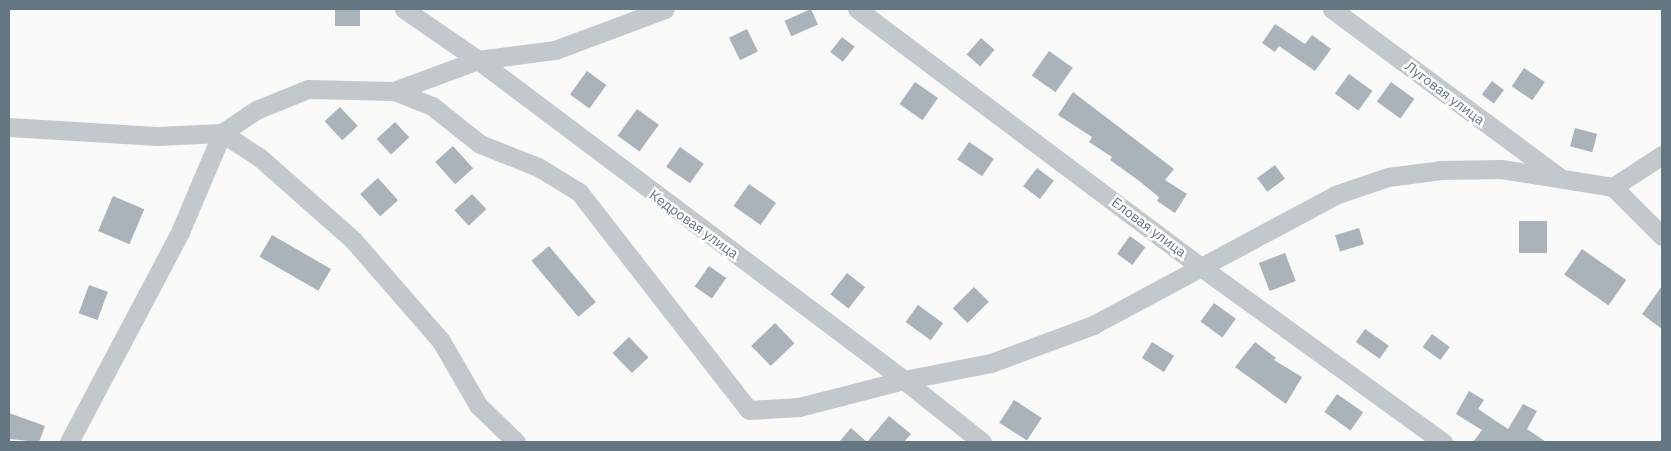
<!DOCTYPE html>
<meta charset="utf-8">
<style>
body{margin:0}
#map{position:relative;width:1671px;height:451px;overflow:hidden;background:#fafaf8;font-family:"IBM Plex Sans",sans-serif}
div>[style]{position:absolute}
.building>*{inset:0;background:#aab3b9;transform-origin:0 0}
.minor>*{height:19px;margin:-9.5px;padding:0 9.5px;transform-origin:9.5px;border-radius:9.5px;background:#c3c8cc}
span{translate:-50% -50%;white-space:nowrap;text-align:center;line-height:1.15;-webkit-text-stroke:5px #fff;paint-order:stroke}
.street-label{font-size:14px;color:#657683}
.frame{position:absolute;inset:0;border:10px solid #657683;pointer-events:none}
</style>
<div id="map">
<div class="building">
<div style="left:335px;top:9px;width:25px;height:17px"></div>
<div style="left:811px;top:9px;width:17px;height:29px;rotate:66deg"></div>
<div style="clip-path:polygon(1275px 24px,1305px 44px,1312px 35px,1331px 49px,1315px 71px,1279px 46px,1275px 52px,1262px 43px)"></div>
<div style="left:747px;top:29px;width:25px;height:20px;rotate:64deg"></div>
<div style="left:842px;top:37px;width:16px;height:19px;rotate:38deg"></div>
<div style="left:981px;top:38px;width:18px;height:22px;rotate:41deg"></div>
<div style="left:1049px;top:51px;width:29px;height:30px;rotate:35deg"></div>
<div style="left:1524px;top:68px;width:25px;height:22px;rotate:34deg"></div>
<div style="left:587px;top:71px;width:24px;height:29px;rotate:36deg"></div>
<div style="left:1349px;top:74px;width:29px;height:24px;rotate:36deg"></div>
<div style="left:1492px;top:81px;width:15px;height:17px;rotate:37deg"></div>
<div style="left:915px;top:82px;width:28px;height:27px;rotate:35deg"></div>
<div style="left:1391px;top:82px;width:29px;height:24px;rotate:36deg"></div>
<div style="clip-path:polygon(1073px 92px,1174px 169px,1165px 180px,1187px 194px,1175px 213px,1157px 201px,1159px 197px,1138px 180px,1110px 160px,1112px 157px,1089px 142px,1092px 137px,1058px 115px)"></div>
<div style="left:340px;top:107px;width:26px;height:21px;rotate:47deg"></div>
<div style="left:637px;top:109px;width:27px;height:33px;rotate:36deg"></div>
<div style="left:395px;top:122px;width:21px;height:25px;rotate:47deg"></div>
<div style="left:1575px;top:128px;width:23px;height:19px;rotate:15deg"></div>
<div style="left:969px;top:142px;width:30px;height:21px;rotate:34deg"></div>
<div style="left:453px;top:146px;width:30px;height:24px;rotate:48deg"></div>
<div style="left:680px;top:147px;width:29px;height:24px;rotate:35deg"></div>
<div style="left:1275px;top:165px;width:17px;height:22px;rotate:54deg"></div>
<div style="left:1037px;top:168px;width:21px;height:23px;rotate:37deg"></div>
<div style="left:378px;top:178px;width:30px;height:24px;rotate:48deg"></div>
<div style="left:749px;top:184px;width:33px;height:27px;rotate:35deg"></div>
<div style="left:472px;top:194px;width:21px;height:24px;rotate:47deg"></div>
<div style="left:113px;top:196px;width:34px;height:38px;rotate:23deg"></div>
<div style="left:1519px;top:221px;width:28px;height:32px"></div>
<div style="left:1359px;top:228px;width:17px;height:25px;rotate:73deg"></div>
<div style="left:272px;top:235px;width:68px;height:25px;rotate:30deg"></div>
<div style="left:1130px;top:236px;width:19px;height:22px;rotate:36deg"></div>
<div style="left:549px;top:246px;width:73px;height:23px;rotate:50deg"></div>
<div style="left:1582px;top:249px;width:54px;height:31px;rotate:35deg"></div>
<div style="left:1285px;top:253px;width:30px;height:28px;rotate:69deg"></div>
<div style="left:709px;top:266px;width:21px;height:25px;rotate:35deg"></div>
<div style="left:847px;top:273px;width:23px;height:27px;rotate:38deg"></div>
<div style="left:89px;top:285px;width:20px;height:30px;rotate:20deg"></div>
<div style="clip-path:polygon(1662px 286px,1662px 329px,1642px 314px)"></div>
<div style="left:974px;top:287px;width:21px;height:30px;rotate:45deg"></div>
<div style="left:1214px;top:303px;width:27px;height:23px;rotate:36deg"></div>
<div style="left:918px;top:305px;width:31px;height:21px;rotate:36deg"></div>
<div style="left:775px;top:323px;width:28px;height:33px;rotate:46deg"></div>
<div style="left:1365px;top:329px;width:29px;height:16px;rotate:35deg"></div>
<div style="left:1432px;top:334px;width:22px;height:16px;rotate:36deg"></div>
<div style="left:629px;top:337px;width:28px;height:23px;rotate:46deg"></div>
<div style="left:1152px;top:342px;width:26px;height:19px;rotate:32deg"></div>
<div style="clip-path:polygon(1255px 342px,1276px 358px,1274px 360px,1302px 377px,1286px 404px,1235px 367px)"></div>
<div style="clip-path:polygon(1469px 391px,1484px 400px,1478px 409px,1508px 429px,1523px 404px,1537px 411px,1527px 429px,1546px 442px,1473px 442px,1482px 430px,1456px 414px)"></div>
<div style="left:1337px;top:394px;width:32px;height:22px;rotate:35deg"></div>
<div style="left:1014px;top:400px;width:33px;height:27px;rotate:33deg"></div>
<div style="clip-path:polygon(9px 413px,45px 426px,39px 442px,9px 439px)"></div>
<div style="clip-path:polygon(889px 416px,911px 434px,904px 442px,839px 442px,851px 428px,867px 442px)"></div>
</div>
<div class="minor">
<div style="left:404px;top:9px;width:90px;rotate:34.6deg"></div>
<div style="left:478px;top:60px;width:533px;rotate:36.91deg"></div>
<div style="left:904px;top:380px;width:100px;rotate:38.5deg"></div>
<div style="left:857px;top:9px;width:430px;rotate:36.9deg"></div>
<div style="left:1201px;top:267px;width:299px;rotate:35.9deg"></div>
<div style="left:1332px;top:9px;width:281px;rotate:36.5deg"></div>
<div style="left:394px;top:91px;width:90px;rotate:-20.3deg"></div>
<div style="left:478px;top:60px;width:78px;rotate:-7.4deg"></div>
<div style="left:555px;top:50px;width:117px;rotate:-20.4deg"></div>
<div style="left:9px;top:127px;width:148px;rotate:3.5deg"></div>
<div style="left:157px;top:136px;width:65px;rotate:-2.6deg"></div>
<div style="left:222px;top:133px;width:41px;rotate:-34.1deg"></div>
<div style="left:256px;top:110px;width:56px;rotate:-22deg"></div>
<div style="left:308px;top:89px;width:86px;rotate:1.3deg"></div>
<div style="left:394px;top:91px;width:41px;rotate:21.5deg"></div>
<div style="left:432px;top:106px;width:61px;rotate:38.4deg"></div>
<div style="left:480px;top:144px;width:62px;rotate:21.6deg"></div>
<div style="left:538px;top:167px;width:48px;rotate:31.4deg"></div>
<div style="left:579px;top:192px;width:276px;rotate:52.1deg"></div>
<div style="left:749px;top:410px;width:50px;rotate:-3.4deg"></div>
<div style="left:799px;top:407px;width:108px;rotate:-14.4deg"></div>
<div style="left:904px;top:380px;width:89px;rotate:-11.1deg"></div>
<div style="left:991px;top:363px;width:109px;rotate:-20.4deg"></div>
<div style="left:1093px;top:325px;width:275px;rotate:-28.2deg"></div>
<div style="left:1335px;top:195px;width:56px;rotate:-18.8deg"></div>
<div style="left:1388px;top:177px;width:53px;rotate:-7.5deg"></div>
<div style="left:1441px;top:170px;width:60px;rotate:-1deg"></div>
<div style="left:1501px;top:169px;width:113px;rotate:9.1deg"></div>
<div style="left:1613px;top:187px;width:69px;rotate:45deg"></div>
<div style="left:1613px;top:187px;width:59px;rotate:-33.1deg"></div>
<div style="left:69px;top:442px;width:238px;rotate:-62.1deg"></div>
<div style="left:180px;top:232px;width:108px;rotate:-67deg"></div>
<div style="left:222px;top:133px;width:44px;rotate:33deg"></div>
<div style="left:259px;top:157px;width:125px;rotate:41.4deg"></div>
<div style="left:353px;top:240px;width:134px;rotate:48.9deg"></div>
<div style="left:441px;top:341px;width:74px;rotate:60deg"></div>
<div style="left:478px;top:405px;width:53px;rotate:44.2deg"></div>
</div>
<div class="street-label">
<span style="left:1445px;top:93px;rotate:37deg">Луговая улица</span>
<span style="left:694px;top:224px;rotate:36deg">Кедровая улица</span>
<span style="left:1149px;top:227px;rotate:37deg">Еловая улица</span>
</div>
<div class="frame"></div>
</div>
